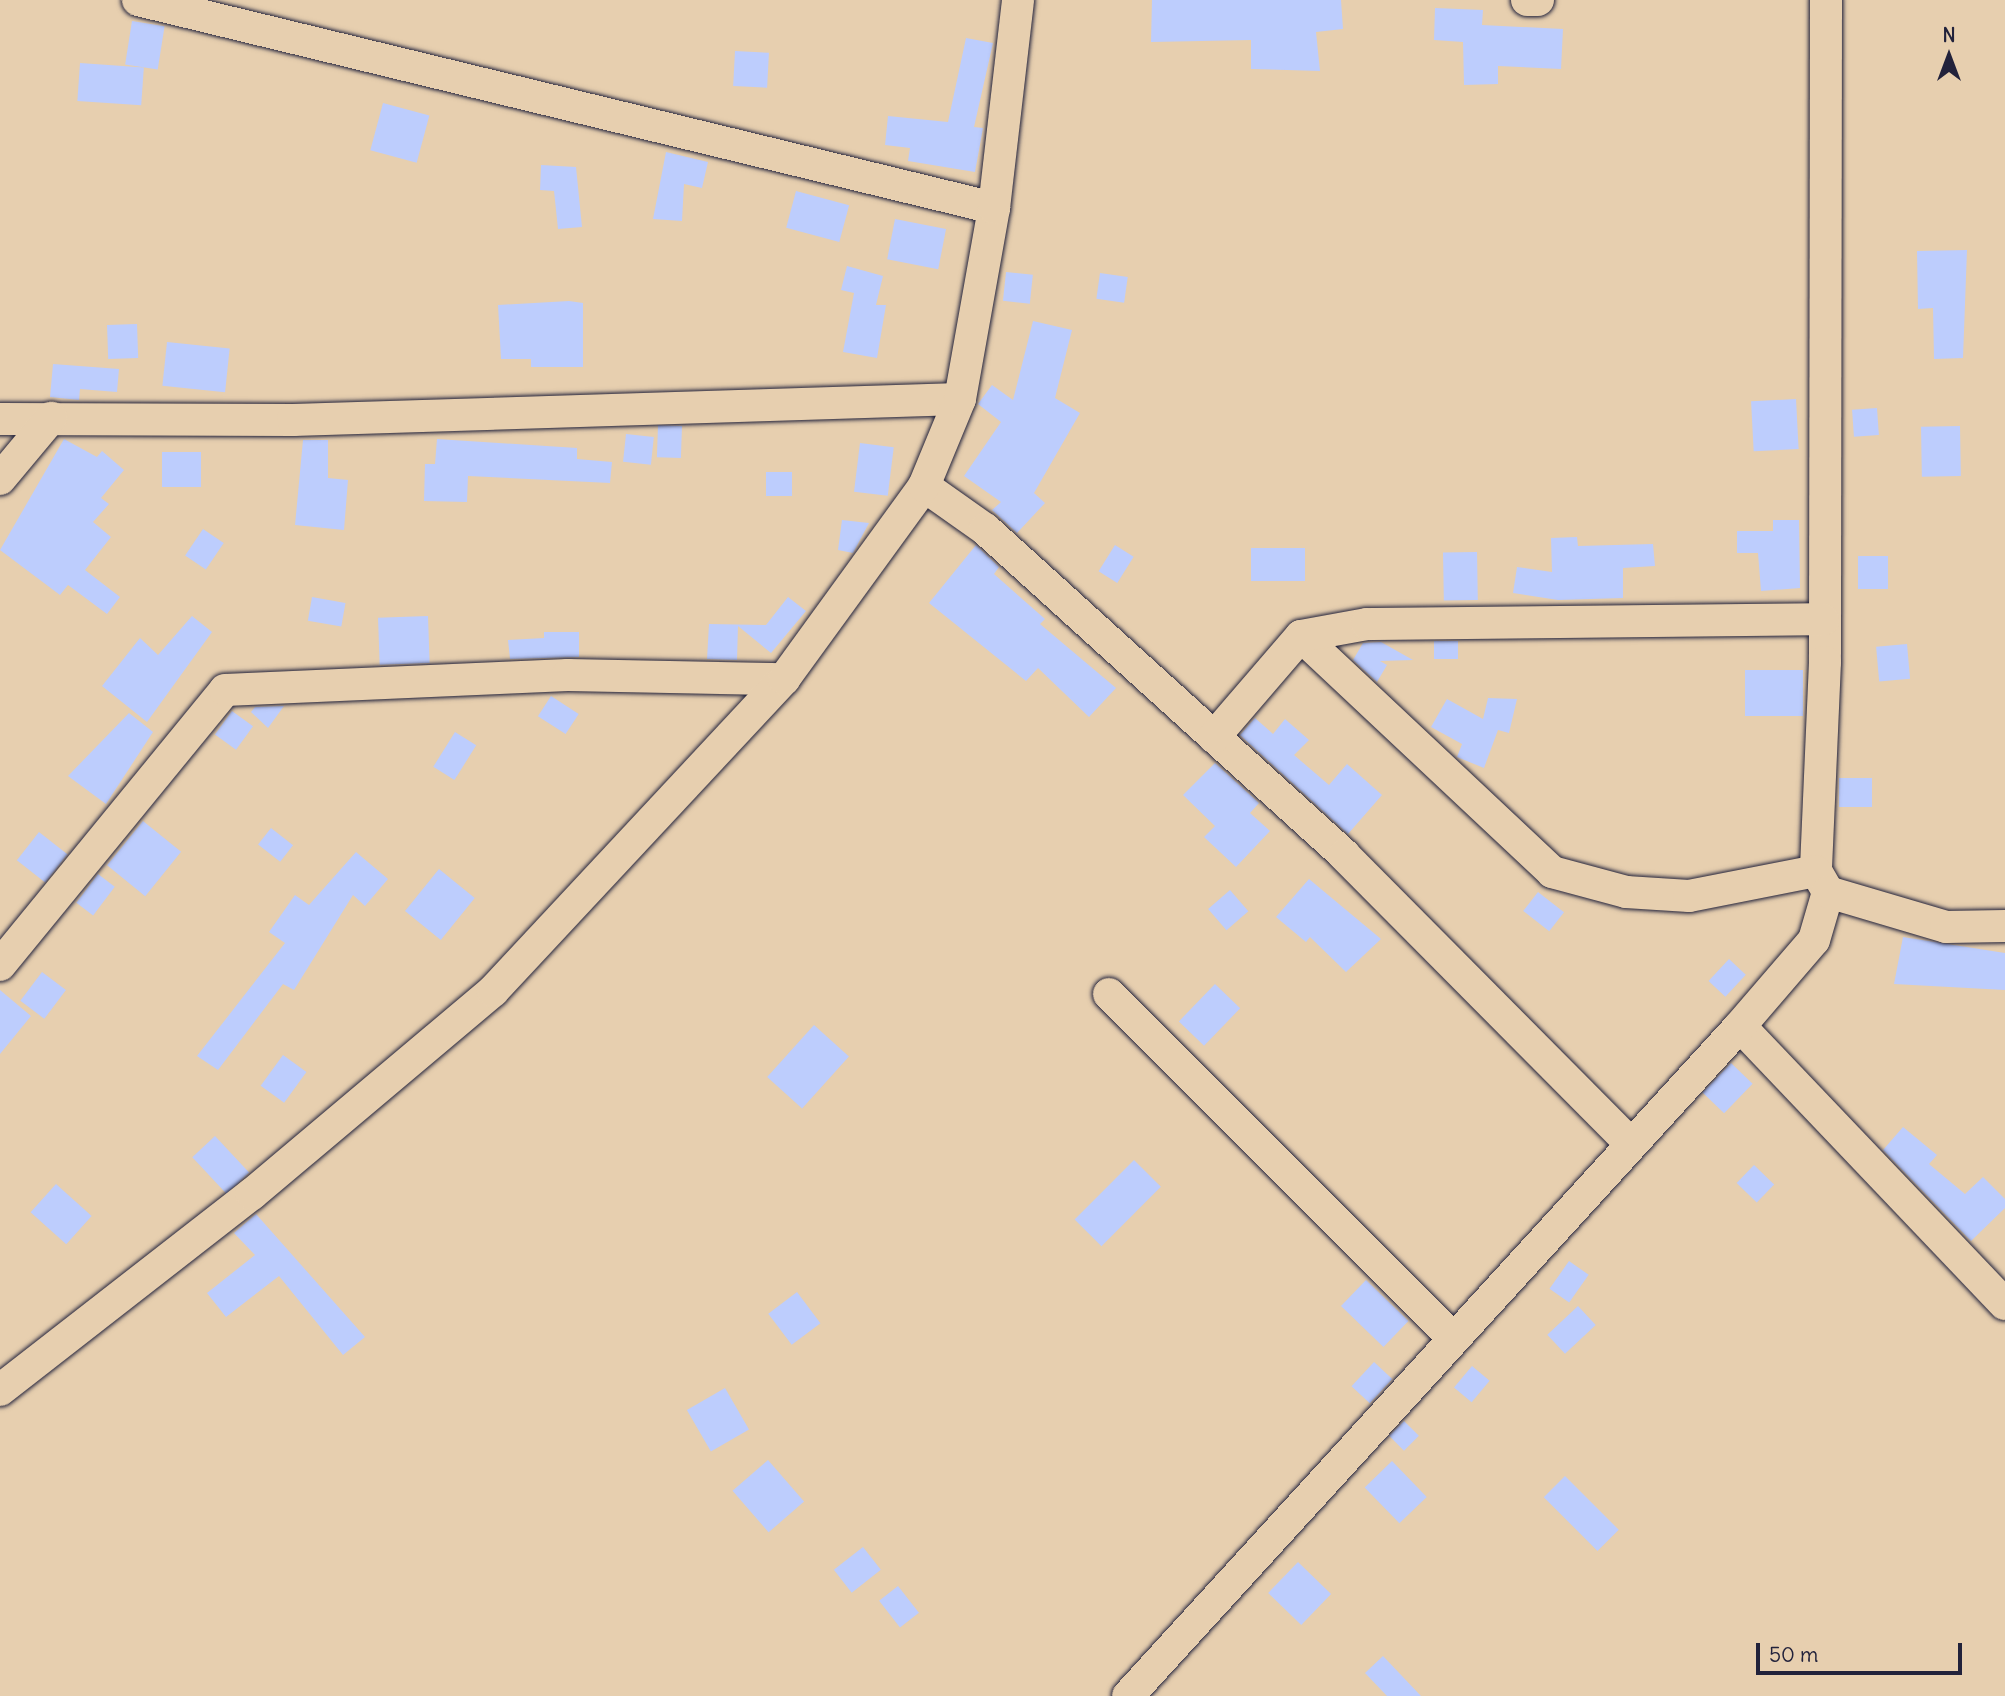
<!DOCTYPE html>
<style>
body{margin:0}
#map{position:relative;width:2005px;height:1696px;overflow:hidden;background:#e7cfaf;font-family:Delius,sans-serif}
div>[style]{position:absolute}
.building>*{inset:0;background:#bdcdfd;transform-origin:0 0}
.roads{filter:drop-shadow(0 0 2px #22223b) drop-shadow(0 0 2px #22223b)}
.street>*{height:32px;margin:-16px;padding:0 16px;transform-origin:16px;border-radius:16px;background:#e7cfaf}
span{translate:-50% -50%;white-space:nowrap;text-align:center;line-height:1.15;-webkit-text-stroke:5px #e7cfaf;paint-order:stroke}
.north{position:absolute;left:1914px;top:21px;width:70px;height:70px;-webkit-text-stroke:5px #e7cfaf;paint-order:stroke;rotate:0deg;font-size:19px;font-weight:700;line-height:28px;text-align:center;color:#22223b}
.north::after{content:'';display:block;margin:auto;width:24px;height:32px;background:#22223b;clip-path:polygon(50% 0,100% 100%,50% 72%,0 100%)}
.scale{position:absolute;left:1756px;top:1643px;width:206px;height:32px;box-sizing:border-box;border:4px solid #22223b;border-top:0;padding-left:9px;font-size:21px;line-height:24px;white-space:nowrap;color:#22223b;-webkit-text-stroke:5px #e7cfaf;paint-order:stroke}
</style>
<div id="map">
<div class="building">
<div style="clip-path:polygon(1152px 0,1341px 0,1343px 29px,1316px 32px,1320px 71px,1251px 69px,1251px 40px,1151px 42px)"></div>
<div style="clip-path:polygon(1435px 8px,1483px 10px,1482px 25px,1563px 29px,1561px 69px,1498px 66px,1498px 84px,1464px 85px,1463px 42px,1434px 40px)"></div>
<div style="left:132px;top:21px;width:33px;height:44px;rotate:9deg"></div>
<div style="clip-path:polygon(966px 38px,993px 43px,974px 127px,983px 128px,975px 172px,908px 161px,910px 148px,885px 145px,888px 116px,948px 122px)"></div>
<div style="left:735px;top:51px;width:34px;height:35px;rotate:3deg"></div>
<div style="left:80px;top:63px;width:64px;height:38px;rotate:4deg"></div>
<div style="left:383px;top:103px;width:48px;height:49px;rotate:15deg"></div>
<div style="clip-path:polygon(666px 152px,708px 162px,702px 188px,684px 184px,682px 221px,653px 219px)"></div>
<div style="clip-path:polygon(541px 165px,576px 167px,582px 227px,558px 229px,554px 191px,540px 190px)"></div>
<div style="left:796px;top:191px;width:55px;height:38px;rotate:15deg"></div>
<div style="left:895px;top:219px;width:52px;height:41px;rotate:11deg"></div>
<div style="clip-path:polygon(1967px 250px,1963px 358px,1934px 359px,1933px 308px,1918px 309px,1917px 251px)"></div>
<div style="clip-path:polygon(847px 266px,883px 276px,876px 305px,886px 305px,877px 358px,843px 352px,854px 293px,841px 290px)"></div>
<div style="left:1006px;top:272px;width:27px;height:29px;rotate:6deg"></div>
<div style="left:1100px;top:273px;width:28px;height:26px;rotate:8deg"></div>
<div style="clip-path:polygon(569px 301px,583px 303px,583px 367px,531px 367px,531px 359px,501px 359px,498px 305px)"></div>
<div style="clip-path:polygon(1033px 321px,1072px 330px,1055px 398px,1080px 413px,1034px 493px,1045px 503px,1017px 533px,992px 510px,1001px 502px,964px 476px,1001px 422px,978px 404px,992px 385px,1013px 400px)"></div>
<div style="left:137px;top:324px;width:34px;height:30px;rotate:88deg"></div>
<div style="left:167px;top:342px;width:63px;height:44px;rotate:6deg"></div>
<div style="clip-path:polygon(53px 364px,119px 369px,117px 392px,80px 389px,79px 400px,50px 397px)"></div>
<div style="left:1796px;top:399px;width:50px;height:45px;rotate:87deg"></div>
<div style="left:1877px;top:408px;width:27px;height:25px;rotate:86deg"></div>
<div style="left:682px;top:426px;width:32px;height:24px;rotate:92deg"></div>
<div style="left:1960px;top:426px;width:50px;height:39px;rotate:89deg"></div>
<div style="left:626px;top:434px;width:28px;height:28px;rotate:6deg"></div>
<div style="clip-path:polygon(64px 439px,97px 457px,102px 451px,124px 470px,101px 498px,109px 504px,93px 522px,111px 537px,85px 570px,120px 597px,107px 614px,68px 585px,60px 595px,0 550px)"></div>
<div style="clip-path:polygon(437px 439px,577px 448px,577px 459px,612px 462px,610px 483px,468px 476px,467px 502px,424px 501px,425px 464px,435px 464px)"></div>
<div style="clip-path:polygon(303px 440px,328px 440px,328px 478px,348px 480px,344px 530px,295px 525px)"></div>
<div style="left:860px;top:443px;width:34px;height:49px;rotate:7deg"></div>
<div style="left:162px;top:452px;width:39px;height:35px"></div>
<div style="left:766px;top:472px;width:26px;height:24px"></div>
<div style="clip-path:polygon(842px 520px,869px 523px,853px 553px,838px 550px)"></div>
<div style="clip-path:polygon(1773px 520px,1799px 520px,1800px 588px,1761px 591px,1758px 553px,1737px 553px,1737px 531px,1773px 531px)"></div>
<div style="left:203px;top:529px;width:25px;height:32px;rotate:34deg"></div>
<div style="clip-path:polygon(1577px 537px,1578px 546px,1653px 544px,1655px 566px,1623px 568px,1623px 598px,1558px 600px,1513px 593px,1517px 567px,1552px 572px,1551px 538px)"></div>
<div style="clip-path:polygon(976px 545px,999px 567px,994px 574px,1045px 619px,1040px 624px,1116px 688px,1089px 717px,1038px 668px,1026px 681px,929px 603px)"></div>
<div style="left:1115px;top:545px;width:22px;height:31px;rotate:32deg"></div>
<div style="left:1251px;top:548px;width:54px;height:33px"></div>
<div style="left:1477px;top:552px;width:48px;height:34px;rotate:89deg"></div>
<div style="left:1858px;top:556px;width:30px;height:33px"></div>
<div style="left:312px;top:597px;width:34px;height:24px;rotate:10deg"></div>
<div style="clip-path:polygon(788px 597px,806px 611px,771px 653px,738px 626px,737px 660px,707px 659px,709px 624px,766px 625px)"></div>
<div style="clip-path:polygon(192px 616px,212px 632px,147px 722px,102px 686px,140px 638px,158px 655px)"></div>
<div style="left:428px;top:616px;width:47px;height:50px;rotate:88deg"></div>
<div style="clip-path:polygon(544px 632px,579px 632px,579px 657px,510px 659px,508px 640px,544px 638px)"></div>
<div style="left:1458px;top:641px;width:18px;height:24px;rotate:90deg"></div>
<div style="clip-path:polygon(1381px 642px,1413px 660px,1380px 661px,1387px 665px,1377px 682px,1353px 660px,1363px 643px)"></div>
<div style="left:1907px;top:644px;width:35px;height:31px;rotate:85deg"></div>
<div style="left:1745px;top:670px;width:58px;height:46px"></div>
<div style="left:551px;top:696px;width:33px;height:24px;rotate:33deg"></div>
<div style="clip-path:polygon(1488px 698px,1517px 699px,1509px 733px,1498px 730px,1484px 768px,1457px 757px,1462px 744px,1431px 727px,1447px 699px,1483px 719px)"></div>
<div style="clip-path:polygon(284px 706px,268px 728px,251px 712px,255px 707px)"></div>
<div style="left:232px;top:711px;width:26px;height:29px;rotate:36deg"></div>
<div style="clip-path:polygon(129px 713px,153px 732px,106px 804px,68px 776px)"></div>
<div style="clip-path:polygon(1255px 718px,1273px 734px,1285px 719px,1309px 740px,1294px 755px,1329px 785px,1347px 764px,1382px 795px,1348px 834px,1240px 735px)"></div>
<div style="left:455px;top:732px;width:25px;height:41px;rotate:32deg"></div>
<div style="clip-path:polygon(1215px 763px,1259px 803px,1250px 813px,1270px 831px,1236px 867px,1204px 837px,1215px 826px,1183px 795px)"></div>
<div style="left:1839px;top:778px;width:33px;height:29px"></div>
<div style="left:143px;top:821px;width:49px;height:57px;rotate:39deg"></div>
<div style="left:271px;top:828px;width:28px;height:21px;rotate:38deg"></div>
<div style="left:39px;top:832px;width:36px;height:36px;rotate:38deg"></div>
<div style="clip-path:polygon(356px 852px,388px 879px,365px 906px,353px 895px,294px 990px,283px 984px,218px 1070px,197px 1056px,285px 943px,269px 932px,295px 895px,309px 905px)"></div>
<div style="left:439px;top:869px;width:46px;height:54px;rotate:39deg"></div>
<div style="left:98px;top:874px;width:21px;height:36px;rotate:37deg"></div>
<div style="clip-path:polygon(1309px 879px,1381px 939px,1346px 972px,1310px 937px,1306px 942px,1276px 917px)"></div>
<div style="left:1230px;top:890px;width:28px;height:29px;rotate:49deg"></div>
<div style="left:1538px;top:892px;width:33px;height:24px;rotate:38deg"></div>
<div style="clip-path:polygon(1903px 937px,2005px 953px,2005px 990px,1894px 984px)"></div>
<div style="left:1729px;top:959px;width:23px;height:30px;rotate:43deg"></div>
<div style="left:42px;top:972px;width:30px;height:36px;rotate:37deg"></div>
<div style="left:1215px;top:984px;width:35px;height:52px;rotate:44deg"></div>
<div style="clip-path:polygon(0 990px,31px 1016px,0 1054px)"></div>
<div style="left:814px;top:1025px;width:47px;height:70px;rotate:42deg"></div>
<div style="left:283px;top:1055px;width:29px;height:38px;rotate:36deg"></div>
<div style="left:1731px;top:1063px;width:30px;height:41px;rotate:44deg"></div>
<div style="clip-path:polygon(1903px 1127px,1937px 1155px,1929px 1164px,1965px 1194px,1983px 1177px,2005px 1199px,2005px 1208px,1971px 1241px,1883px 1150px)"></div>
<div style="left:215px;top:1136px;width:50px;height:31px;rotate:47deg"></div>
<div style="left:1134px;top:1160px;width:38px;height:84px;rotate:45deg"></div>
<div style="left:1754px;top:1165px;width:28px;height:25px;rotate:44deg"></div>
<div style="left:56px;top:1184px;width:48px;height:38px;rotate:42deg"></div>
<div style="clip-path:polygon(256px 1214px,365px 1337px,343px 1355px,279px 1276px,226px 1317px,207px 1293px,255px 1255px,234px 1233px)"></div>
<div style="left:1569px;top:1261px;width:24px;height:34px;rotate:35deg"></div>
<div style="left:1366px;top:1280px;width:59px;height:36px;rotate:44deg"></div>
<div style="left:797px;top:1292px;width:39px;height:36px;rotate:53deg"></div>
<div style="left:1578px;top:1306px;width:26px;height:42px;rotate:47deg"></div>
<div style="left:1374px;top:1362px;width:25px;height:33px;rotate:43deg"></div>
<div style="left:1472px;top:1366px;width:23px;height:28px;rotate:40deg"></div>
<div style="left:725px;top:1388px;width:48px;height:44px;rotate:60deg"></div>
<div style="left:1404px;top:1421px;width:21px;height:21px;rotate:45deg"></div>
<div style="left:768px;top:1460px;width:55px;height:47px;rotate:49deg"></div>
<div style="left:1392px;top:1461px;width:50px;height:38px;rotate:46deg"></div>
<div style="left:1565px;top:1476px;width:76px;height:30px;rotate:45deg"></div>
<div style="left:863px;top:1547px;width:29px;height:37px;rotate:52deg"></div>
<div style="left:1298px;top:1562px;width:46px;height:43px;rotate:44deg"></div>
<div style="left:898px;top:1586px;width:34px;height:24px;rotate:52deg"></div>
<div style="clip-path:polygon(1383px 1656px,1421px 1696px,1387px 1696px,1365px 1673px)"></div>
</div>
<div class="roads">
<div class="street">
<div style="left:138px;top:0;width:881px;rotate:13.66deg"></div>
<div style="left:1527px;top:0;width:11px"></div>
<div style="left:1826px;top:0;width:662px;rotate:90.09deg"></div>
<div style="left:1825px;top:662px;width:209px;rotate:92.5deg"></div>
<div style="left:1816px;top:871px;width:24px;rotate:60deg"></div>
<div style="left:0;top:419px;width:293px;rotate:0.2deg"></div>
<div style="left:293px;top:420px;width:667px;rotate:-1.8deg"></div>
<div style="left:0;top:479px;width:80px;rotate:-50.1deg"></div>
<div style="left:924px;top:486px;width:75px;rotate:35.2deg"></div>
<div style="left:985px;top:529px;width:485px;rotate:42.2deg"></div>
<div style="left:1344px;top:855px;width:406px;rotate:45.2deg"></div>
<div style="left:1301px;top:636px;width:345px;rotate:43.2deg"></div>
<div style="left:1552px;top:872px;width:77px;rotate:15.1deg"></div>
<div style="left:1626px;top:892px;width:63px;rotate:3.6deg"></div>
<div style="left:1689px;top:896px;width:129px;rotate:-11.1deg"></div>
<div style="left:1214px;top:737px;width:133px;rotate:-49.3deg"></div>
<div style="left:1301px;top:636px;width:67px;rotate:-10.3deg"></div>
<div style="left:1367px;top:624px;width:456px;rotate:-0.6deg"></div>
<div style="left:0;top:965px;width:355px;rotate:-50.7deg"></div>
<div style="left:225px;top:690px;width:343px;rotate:-2.5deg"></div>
<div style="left:568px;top:675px;width:216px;rotate:1.1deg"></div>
<div style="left:1109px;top:994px;width:486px;rotate:45deg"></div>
<div style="left:1740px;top:1026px;width:384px;rotate:46.4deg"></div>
<div style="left:0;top:1390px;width:319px;rotate:-37.9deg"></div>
<div style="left:252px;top:1194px;width:315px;rotate:-40.1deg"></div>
<div style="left:493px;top:991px;width:427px;rotate:-47deg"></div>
<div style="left:784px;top:679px;width:238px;rotate:-54deg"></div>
<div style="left:924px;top:486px;width:94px;rotate:-67.5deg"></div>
<div style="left:960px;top:399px;width:194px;rotate:-79.9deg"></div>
<div style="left:994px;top:208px;width:209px;rotate:-83.4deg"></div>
<div style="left:1128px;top:1696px;width:907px;rotate:-47.59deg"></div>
<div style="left:1740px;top:1026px;width:113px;rotate:-49.3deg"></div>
<div style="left:1814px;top:940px;width:50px;rotate:-73.7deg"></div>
<div style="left:1828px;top:892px;width:123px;rotate:16.5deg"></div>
<div style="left:1946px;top:927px;width:59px;rotate:-1deg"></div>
</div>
</div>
<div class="north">N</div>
<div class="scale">50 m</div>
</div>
